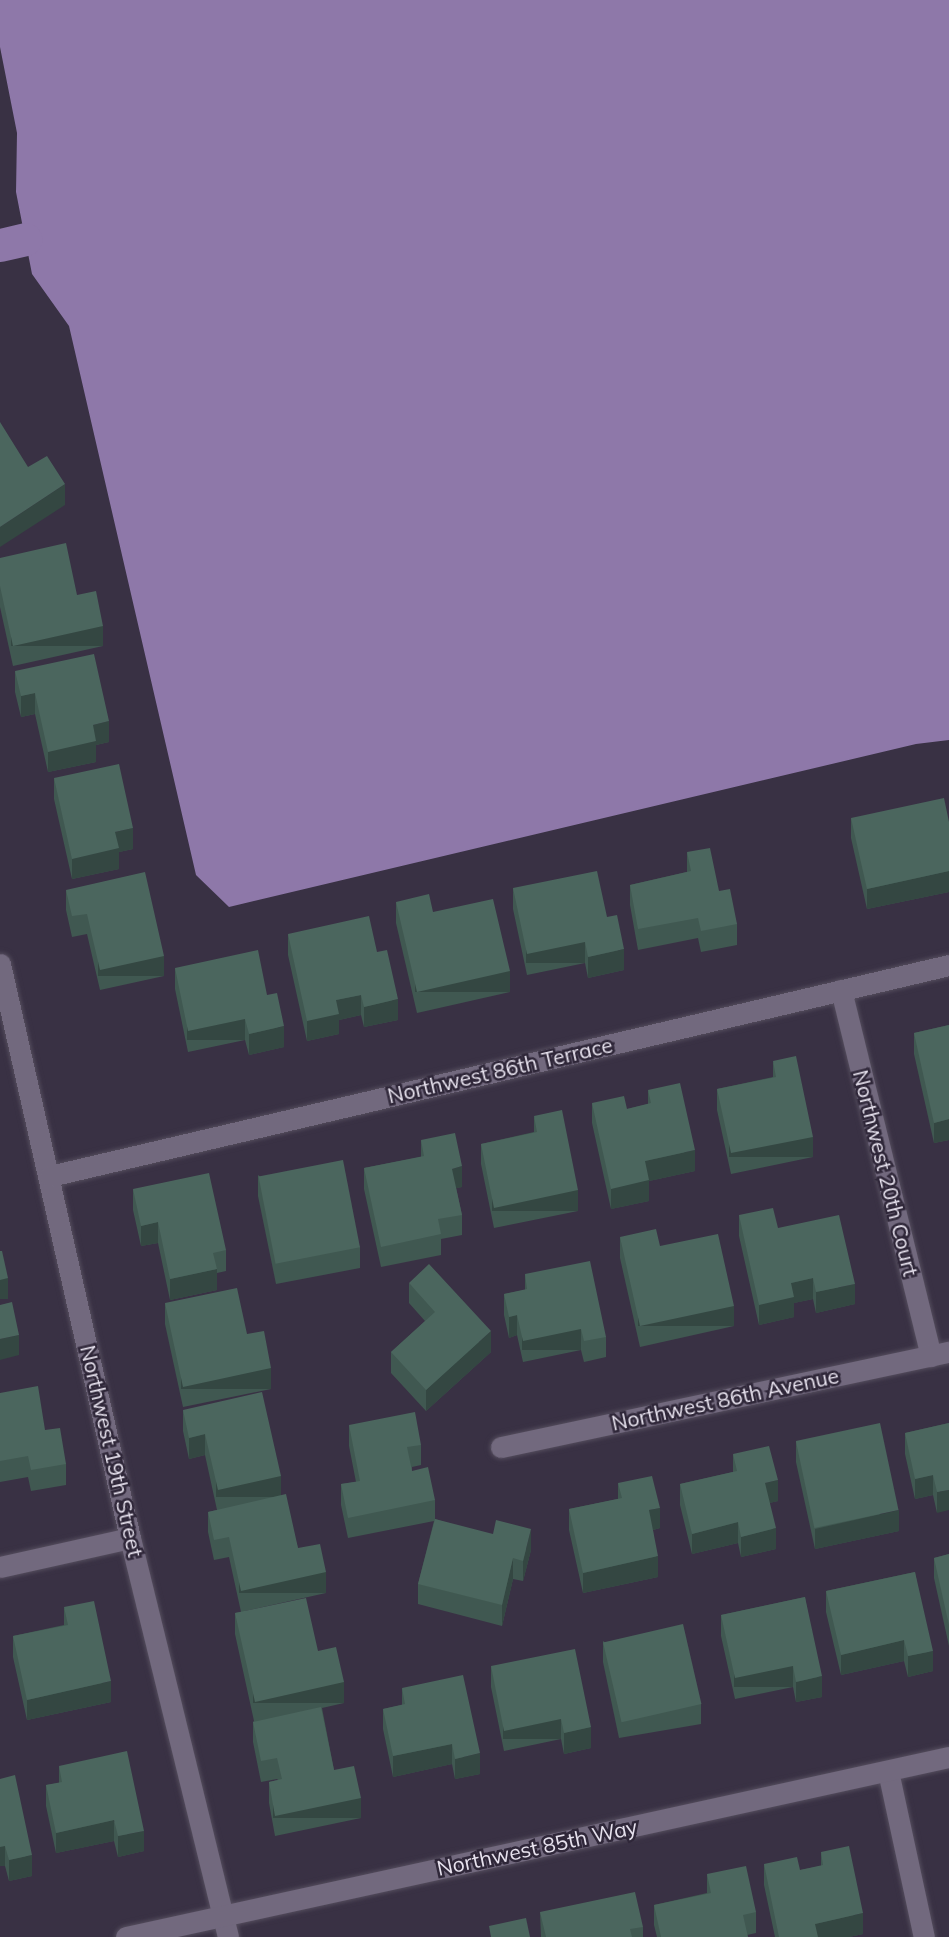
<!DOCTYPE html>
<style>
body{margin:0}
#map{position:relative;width:949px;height:1937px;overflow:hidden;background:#393144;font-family:Mulish,sans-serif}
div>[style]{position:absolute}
.water>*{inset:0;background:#8e78a9}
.canal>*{height:33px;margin:-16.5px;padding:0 16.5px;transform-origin:16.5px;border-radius:16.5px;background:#8e78a9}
.roads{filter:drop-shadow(0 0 2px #544d5d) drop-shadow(0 0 2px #544d5d)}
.minor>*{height:21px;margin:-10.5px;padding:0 10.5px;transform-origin:10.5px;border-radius:10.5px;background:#72697e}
.wall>*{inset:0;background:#405851}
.shaded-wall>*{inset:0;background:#344742;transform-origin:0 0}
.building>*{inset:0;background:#4b665e;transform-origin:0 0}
span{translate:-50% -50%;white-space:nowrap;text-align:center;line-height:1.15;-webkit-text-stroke:5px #2f2739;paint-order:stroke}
.street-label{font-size:21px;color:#e7e2ee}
</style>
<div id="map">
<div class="water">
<div style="clip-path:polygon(0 0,949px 0,949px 740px,916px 744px,229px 907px,196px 875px,69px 326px,32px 274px,16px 192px,17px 133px,0 47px)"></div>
</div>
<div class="canal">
<div style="left:0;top:245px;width:26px;rotate:-13deg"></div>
</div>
<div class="roads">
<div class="minor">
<div style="left:0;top:964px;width:589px;rotate:77.24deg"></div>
<div style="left:130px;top:1538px;width:411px;rotate:76.2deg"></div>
<div style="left:841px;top:990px;width:377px;rotate:76.2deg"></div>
<div style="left:50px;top:1176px;width:923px;rotate:-13.21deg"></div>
<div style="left:501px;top:1447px;width:458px;rotate:-12deg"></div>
<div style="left:0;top:1567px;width:133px;rotate:-12.6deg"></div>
<div style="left:888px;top:1771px;width:170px;rotate:77.8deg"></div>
<div style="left:126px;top:1937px;width:842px;rotate:-12.34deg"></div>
</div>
</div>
<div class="wall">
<div style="clip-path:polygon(0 558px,77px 595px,103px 646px,13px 666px,0 607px)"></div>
<div style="clip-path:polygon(15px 671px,109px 742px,96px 745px,96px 762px,48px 772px,35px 714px,21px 717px,15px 692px)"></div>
<div style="clip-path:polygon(54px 778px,133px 849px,119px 852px,119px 869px,72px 879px,54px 799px)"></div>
<div style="clip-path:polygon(851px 818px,949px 822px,949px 892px,867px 909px,851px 838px)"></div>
<div style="clip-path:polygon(687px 852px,719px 891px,737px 924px,737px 945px,701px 952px,698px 938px,638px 950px,630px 905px,630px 885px,687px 872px)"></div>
<div style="clip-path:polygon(513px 888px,607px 917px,624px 970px,588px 978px,585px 963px,527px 975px,513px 909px)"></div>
<div style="clip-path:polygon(66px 890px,164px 976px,100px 990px,87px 934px,72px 937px,66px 910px)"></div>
<div style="clip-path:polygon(396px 902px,433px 912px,510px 992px,417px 1013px,396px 923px)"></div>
<div style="clip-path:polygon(288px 934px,377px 952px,398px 1020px,364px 1027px,361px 1015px,339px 1020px,339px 1034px,307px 1041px,288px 955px)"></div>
<div style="clip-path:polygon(175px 968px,267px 995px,284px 1047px,249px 1055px,245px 1040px,188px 1052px,175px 989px)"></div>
<div style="clip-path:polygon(949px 1025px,949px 1140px,934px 1143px,914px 1054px,914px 1033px)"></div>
<div style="clip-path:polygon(773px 1061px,813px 1157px,731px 1174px,717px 1110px,717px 1089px,773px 1077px)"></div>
<div style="clip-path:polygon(648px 1090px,695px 1171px,649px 1181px,649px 1201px,611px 1209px,592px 1123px,592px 1103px,627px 1109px,648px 1104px)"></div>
<div style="clip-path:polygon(534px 1116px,578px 1211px,494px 1228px,481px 1164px,481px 1144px,534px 1132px)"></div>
<div style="clip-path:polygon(421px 1140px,462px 1187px,456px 1188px,462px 1215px,462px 1235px,441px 1239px,441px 1255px,381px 1267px,364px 1189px,364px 1168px,421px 1157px)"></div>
<div style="clip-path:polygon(258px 1175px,360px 1247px,360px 1268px,276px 1284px,258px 1196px)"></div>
<div style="clip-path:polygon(133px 1189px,226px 1250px,226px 1271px,217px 1273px,217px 1290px,170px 1300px,158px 1243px,141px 1246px,133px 1210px)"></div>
<div style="clip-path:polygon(739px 1215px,778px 1228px,855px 1304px,816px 1313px,813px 1299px,794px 1303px,794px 1317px,759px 1325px,739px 1236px)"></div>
<div style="clip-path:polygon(620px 1237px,734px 1326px,640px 1347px,620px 1258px)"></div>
<div style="clip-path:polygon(525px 1274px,606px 1337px,606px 1357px,584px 1362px,581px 1350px,523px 1362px,517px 1335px,509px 1338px,504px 1315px,504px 1294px,525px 1290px)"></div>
<div style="clip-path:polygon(409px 1283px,491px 1352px,426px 1411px,391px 1373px,391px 1352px,425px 1321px,409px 1303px)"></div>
<div style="clip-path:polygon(165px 1303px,247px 1334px,271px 1389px,183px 1407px,165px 1324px)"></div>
<div style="clip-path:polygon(0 1393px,45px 1430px,66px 1464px,66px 1485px,31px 1491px,28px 1477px,0 1482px)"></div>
<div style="clip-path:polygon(183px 1410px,281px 1495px,298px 1548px,326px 1593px,245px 1611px,318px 1651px,344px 1703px,322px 1708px,334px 1770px,361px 1818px,275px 1836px,269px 1803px,269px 1782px,278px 1780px,277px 1779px,261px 1782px,253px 1742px,253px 1722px,254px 1721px,235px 1634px,235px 1613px,241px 1612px,229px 1557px,214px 1560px,208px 1532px,208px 1512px,217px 1510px,205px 1455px,189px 1459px,183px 1431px)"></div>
<div style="clip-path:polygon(949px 1423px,937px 1513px,933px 1495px,915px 1499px,905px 1454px,905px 1433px)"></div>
<div style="clip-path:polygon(349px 1425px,421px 1445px,421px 1465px,412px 1467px,412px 1471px,435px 1500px,435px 1519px,531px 1550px,523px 1581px,513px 1579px,502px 1626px,418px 1604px,418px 1584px,434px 1521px,348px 1538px,341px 1505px,341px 1484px,356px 1482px,349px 1446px)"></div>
<div style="clip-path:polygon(796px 1441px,899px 1531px,815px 1549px,796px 1462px)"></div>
<div style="clip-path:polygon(733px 1454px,778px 1501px,769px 1503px,776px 1549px,741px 1557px,738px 1543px,692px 1554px,680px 1505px,680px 1484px,733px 1472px)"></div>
<div style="clip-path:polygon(618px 1483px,660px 1528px,653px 1530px,658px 1577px,583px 1593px,569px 1530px,569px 1509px,618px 1499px)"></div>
<div style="clip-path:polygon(949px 1554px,949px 1646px,934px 1578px,934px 1558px)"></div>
<div style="clip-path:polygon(915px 1572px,933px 1671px,908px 1677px,904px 1661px,841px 1675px,826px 1612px,826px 1591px)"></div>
<div style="clip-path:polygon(805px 1597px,822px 1697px,796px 1702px,793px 1687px,735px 1699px,721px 1636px,721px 1615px)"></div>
<div style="clip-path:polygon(64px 1607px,111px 1702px,27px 1720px,13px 1657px,13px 1636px,64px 1625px)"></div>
<div style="clip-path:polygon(603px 1641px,701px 1704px,701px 1724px,619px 1738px,603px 1662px)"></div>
<div style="clip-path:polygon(491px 1666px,591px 1727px,591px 1748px,564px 1754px,561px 1739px,504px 1751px,491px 1687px)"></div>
<div style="clip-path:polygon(402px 1688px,480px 1774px,455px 1779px,452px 1764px,393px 1777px,383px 1729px,383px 1709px,402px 1705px)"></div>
<div style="clip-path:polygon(59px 1766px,144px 1851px,118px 1857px,114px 1841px,56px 1853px,46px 1806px,46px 1785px,59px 1783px)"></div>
<div style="clip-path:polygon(0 1779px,32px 1876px,9px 1881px,5px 1866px)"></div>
<div style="clip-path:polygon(821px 1852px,863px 1934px,849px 1937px,775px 1937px,764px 1885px,764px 1864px,800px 1870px,821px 1866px)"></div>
<div style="clip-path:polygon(707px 1874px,756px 1912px,756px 1933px,747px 1935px,748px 1937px,657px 1937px,654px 1925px,654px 1905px,707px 1893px)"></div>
<div style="clip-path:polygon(540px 1912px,643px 1927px,643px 1937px,541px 1937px)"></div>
</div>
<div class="shaded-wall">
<div style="clip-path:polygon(65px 484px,65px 505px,0 547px,0 527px)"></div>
<div style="left:103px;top:626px;width:20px;height:92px;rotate:90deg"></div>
<div style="clip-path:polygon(35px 693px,35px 714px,21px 717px,21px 696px)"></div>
<div style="clip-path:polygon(109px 721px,109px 742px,96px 745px,96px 762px,48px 772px,48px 752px,93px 725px)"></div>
<div style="clip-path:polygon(133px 828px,133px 849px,119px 852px,119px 869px,72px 879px,72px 859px,115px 832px)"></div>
<div style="clip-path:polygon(949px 871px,949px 892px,867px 909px,867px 889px)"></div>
<div style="left:585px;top:942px;width:21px;height:59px;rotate:90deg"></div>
<div style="clip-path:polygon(624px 949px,624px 970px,588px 978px,588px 957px)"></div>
<div style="left:164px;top:956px;width:20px;height:66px;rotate:90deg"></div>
<div style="left:510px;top:971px;width:21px;height:95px;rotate:90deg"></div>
<div style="clip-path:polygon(361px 995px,361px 1015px,339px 1020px,339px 1034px,307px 1041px,307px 1021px,336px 1000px)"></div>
<div style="clip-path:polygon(398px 999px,398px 1020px,364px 1027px,364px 1007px)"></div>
<div style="left:245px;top:1019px;width:21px;height:58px;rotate:90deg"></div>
<div style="clip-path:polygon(284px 1026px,284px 1047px,249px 1055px,249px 1034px)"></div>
<div style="clip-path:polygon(949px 1119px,949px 1140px,934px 1143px,934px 1123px)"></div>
<div style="left:813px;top:1137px;width:20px;height:84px;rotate:90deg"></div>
<div style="clip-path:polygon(695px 1150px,695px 1171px,649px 1181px,649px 1201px,611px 1209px,611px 1189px,645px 1161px)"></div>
<div style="clip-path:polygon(462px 1166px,462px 1187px,452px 1189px,452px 1169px)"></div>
<div style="left:578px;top:1190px;width:21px;height:86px;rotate:90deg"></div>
<div style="clip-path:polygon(158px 1222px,158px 1243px,141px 1246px,141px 1226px)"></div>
<div style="clip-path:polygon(217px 1269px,217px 1290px,170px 1300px,170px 1279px)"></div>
<div style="left:8px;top:1278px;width:21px;height:8px;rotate:90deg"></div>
<div style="clip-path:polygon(813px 1278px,813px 1299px,794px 1303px,794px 1317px,759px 1325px,759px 1305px,791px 1283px)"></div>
<div style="clip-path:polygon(855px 1284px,855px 1304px,816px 1313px,816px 1292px)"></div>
<div style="left:734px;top:1306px;width:20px;height:96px;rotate:90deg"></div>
<div style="clip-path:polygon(517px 1315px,517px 1335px,509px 1338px,509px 1317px)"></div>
<div style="left:581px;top:1329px;width:21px;height:59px;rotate:90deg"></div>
<div style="clip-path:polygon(491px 1331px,491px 1352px,426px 1411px,426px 1390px)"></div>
<div style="clip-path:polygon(19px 1335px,19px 1355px,0 1360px,0 1339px)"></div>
<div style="left:271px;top:1368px;width:21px;height:90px;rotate:90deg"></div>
<div style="clip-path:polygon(205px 1434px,205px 1455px,189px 1459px,189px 1438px)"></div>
<div style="clip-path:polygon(933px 1475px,933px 1495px,915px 1499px,915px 1479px)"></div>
<div style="left:281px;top:1476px;width:21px;height:65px;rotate:90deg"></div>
<div style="clip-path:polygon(778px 1480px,778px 1501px,765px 1504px,765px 1483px)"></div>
<div style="clip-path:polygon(949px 1490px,949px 1510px,937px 1513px,937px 1492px)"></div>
<div style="clip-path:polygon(660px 1508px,660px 1528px,649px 1531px,649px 1510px)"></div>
<div style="clip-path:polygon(899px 1510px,899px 1531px,815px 1549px,815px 1529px)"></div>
<div style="clip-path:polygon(738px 1522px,738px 1543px,692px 1554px,692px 1534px)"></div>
<div style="clip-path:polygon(776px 1528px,776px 1549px,741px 1557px,741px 1537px)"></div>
<div style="clip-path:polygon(531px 1529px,531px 1550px,523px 1581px,523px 1561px)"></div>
<div style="clip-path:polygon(658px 1556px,658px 1577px,583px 1593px,583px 1573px)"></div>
<div style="clip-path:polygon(513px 1558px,513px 1579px,502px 1626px,502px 1605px)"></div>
<div style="left:326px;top:1572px;width:21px;height:87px;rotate:90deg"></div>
<div style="clip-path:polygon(904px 1640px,904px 1661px,841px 1675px,841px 1655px)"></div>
<div style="clip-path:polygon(933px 1651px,933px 1671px,908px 1677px,908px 1656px)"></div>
<div style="left:793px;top:1666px;width:21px;height:59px;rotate:90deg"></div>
<div style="clip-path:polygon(822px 1676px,822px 1697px,796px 1702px,796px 1682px)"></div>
<div style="clip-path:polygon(111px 1681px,111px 1702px,27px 1720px,27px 1700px)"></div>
<div style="left:344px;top:1682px;width:21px;height:91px;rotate:90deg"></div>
<div style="left:561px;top:1719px;width:20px;height:58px;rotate:90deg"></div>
<div style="clip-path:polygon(591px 1727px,591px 1748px,564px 1754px,564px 1733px)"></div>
<div style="clip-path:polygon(452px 1744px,452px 1764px,393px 1777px,393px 1756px)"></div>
<div style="clip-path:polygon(480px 1753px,480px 1774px,455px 1779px,455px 1759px)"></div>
<div style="left:361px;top:1798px;width:20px;height:88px;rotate:90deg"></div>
<div style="clip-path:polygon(114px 1820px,114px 1841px,56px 1853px,56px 1833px)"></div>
<div style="clip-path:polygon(144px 1831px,144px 1851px,118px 1857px,118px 1836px)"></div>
<div style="left:5px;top:1846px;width:20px;height:5px;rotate:90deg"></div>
<div style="clip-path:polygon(32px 1855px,32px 1876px,9px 1881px,9px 1860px)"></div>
<div style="clip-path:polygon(863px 1913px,863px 1934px,849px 1937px,815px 1937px,815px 1924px)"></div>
</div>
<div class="building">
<div style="clip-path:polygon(0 422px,28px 467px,47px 456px,65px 484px,0 527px)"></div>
<div style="clip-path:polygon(66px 543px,77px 595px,96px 591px,103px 626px,13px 646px,0 586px,0 558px)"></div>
<div style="clip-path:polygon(94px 654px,109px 721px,93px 725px,96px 741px,48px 752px,35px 693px,21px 696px,15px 671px)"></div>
<div style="clip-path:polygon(119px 764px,133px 828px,115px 832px,119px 848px,72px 859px,54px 778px)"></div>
<div style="clip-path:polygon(944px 798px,949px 822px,949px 871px,867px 889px,851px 818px)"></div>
<div style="clip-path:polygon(710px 848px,719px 891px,730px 889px,737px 924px,701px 931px,698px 918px,638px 929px,630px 885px,691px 871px,687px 852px)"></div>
<div style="clip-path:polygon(597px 871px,607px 917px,617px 915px,624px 949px,588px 957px,585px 942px,527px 954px,513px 888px)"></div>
<div style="clip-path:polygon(145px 872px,164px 956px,100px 970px,87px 914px,72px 916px,66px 890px)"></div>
<div style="clip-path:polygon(429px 894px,433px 912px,493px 899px,510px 971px,417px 992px,396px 902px)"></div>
<div style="clip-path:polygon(369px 916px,377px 952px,387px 950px,398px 999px,364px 1007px,361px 995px,336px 1000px,339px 1014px,307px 1021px,288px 934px)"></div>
<div style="clip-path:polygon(258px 950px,267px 995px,277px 993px,284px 1026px,249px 1034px,245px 1019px,188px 1031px,175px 968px)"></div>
<div style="clip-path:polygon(949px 1025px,949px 1119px,934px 1123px,914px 1033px)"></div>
<div style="clip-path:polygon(796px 1056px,813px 1137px,731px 1153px,717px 1089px,776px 1077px,773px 1061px)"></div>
<div style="clip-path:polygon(680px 1083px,695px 1150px,645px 1161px,649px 1180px,611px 1189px,592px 1103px,624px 1096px,627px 1109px,651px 1103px,648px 1090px)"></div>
<div style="clip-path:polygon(562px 1110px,578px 1190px,494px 1208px,481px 1144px,537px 1132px,534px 1116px)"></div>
<div style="clip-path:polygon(455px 1133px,462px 1166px,452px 1169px,462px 1215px,438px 1219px,441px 1234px,381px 1247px,364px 1168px,424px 1156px,421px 1140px)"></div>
<div style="left:343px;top:1160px;width:89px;height:86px;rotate:79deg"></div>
<div style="clip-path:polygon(209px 1173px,226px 1250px,213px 1253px,217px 1269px,170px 1279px,158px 1222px,141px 1226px,133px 1189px)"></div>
<div style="clip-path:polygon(773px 1208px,778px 1228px,839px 1215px,855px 1284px,816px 1292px,813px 1278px,791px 1283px,794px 1297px,759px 1305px,739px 1215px)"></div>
<div style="clip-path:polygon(656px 1229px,660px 1246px,718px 1234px,734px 1306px,640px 1326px,620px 1237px)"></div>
<div style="clip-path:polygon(0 1251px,2px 1251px,8px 1278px,0 1280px)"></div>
<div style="clip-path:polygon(590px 1261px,606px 1337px,584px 1341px,581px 1329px,523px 1341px,517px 1315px,509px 1317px,504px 1294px,527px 1289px,525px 1274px)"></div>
<div style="clip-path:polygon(429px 1264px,491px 1331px,426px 1390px,391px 1352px,435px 1312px,409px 1283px)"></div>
<div style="clip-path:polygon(237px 1288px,247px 1334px,264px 1331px,271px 1368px,183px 1387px,165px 1303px)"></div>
<div style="clip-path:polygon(12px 1302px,19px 1335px,0 1339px,0 1305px)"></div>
<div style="clip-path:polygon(38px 1386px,45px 1430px,60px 1428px,66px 1464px,31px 1470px,28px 1456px,0 1461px,0 1393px)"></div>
<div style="clip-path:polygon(262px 1392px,281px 1476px,218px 1490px,205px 1434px,189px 1438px,183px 1410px)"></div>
<div style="clip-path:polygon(415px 1412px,421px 1445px,407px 1447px,412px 1471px,428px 1467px,435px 1500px,348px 1518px,341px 1484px,360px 1481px,349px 1425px)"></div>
<div style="left:880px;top:1423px;width:89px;height:86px;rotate:78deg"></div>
<div style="clip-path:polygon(949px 1423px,949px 1490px,937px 1492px,933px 1475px,915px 1479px,905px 1433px)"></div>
<div style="clip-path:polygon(769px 1446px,778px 1480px,765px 1483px,776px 1528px,741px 1537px,738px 1522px,692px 1534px,680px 1484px,737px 1471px,733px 1454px)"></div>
<div style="clip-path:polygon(652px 1476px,660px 1508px,649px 1510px,658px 1556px,583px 1573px,569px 1509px,622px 1498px,618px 1483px)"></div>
<div style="clip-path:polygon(286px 1494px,298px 1548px,320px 1544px,326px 1572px,241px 1591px,229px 1537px,214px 1540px,208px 1512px)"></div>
<div style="clip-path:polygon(435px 1519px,493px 1534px,496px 1520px,531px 1529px,523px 1561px,513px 1558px,502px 1605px,418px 1584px)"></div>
<div style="clip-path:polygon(949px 1554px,949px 1625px,934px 1558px)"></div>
<div style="clip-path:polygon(915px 1572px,933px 1651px,908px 1656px,904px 1640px,841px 1655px,826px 1591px)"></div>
<div style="clip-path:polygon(805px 1597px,822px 1676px,796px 1682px,793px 1666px,735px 1678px,721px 1615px)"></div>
<div style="clip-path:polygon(306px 1598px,318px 1651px,336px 1647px,344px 1682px,255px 1702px,235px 1613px)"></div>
<div style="clip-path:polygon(94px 1601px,111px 1681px,27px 1700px,13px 1636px,68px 1625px,64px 1607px)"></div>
<div style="left:683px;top:1624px;width:82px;height:82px;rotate:77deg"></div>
<div style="clip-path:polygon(575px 1649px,591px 1727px,564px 1733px,561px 1719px,504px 1731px,491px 1666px)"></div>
<div style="clip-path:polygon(463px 1675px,480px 1753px,455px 1759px,452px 1744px,393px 1756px,383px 1709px,405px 1704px,402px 1688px)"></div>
<div style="clip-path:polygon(321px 1707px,334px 1770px,354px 1766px,361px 1798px,275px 1816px,269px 1782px,282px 1779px,277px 1758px,261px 1761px,253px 1722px)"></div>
<div style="clip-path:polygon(127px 1751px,144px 1831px,118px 1836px,114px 1820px,56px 1833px,46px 1785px,62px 1782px,59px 1766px)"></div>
<div style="clip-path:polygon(15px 1775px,32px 1855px,9px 1860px,5px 1846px,0 1847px,0 1779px)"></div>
<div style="clip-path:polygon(849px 1846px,863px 1913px,815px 1924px,818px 1937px,779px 1937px,764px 1864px,797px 1857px,800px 1870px,823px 1865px,821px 1852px)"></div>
<div style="clip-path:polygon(746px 1866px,756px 1912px,743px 1915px,748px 1937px,661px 1937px,654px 1905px,711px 1893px,707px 1874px)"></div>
<div style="clip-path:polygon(635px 1892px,643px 1927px,630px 1929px,632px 1937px,546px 1937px,540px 1912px)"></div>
<div style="clip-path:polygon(526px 1918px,530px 1937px,491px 1937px,489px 1926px)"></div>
</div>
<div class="street-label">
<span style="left:500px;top:1070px;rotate:-13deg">Northwest 86th Terrace</span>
<span style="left:886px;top:1173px;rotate:76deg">Northwest 20th Court</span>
<span style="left:725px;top:1399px;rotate:-12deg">Northwest 86th Avenue</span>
<span style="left:112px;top:1451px;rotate:77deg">Northwest 19th Street</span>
<span style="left:537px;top:1847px;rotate:-12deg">Northwest 85th Way</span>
</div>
</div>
